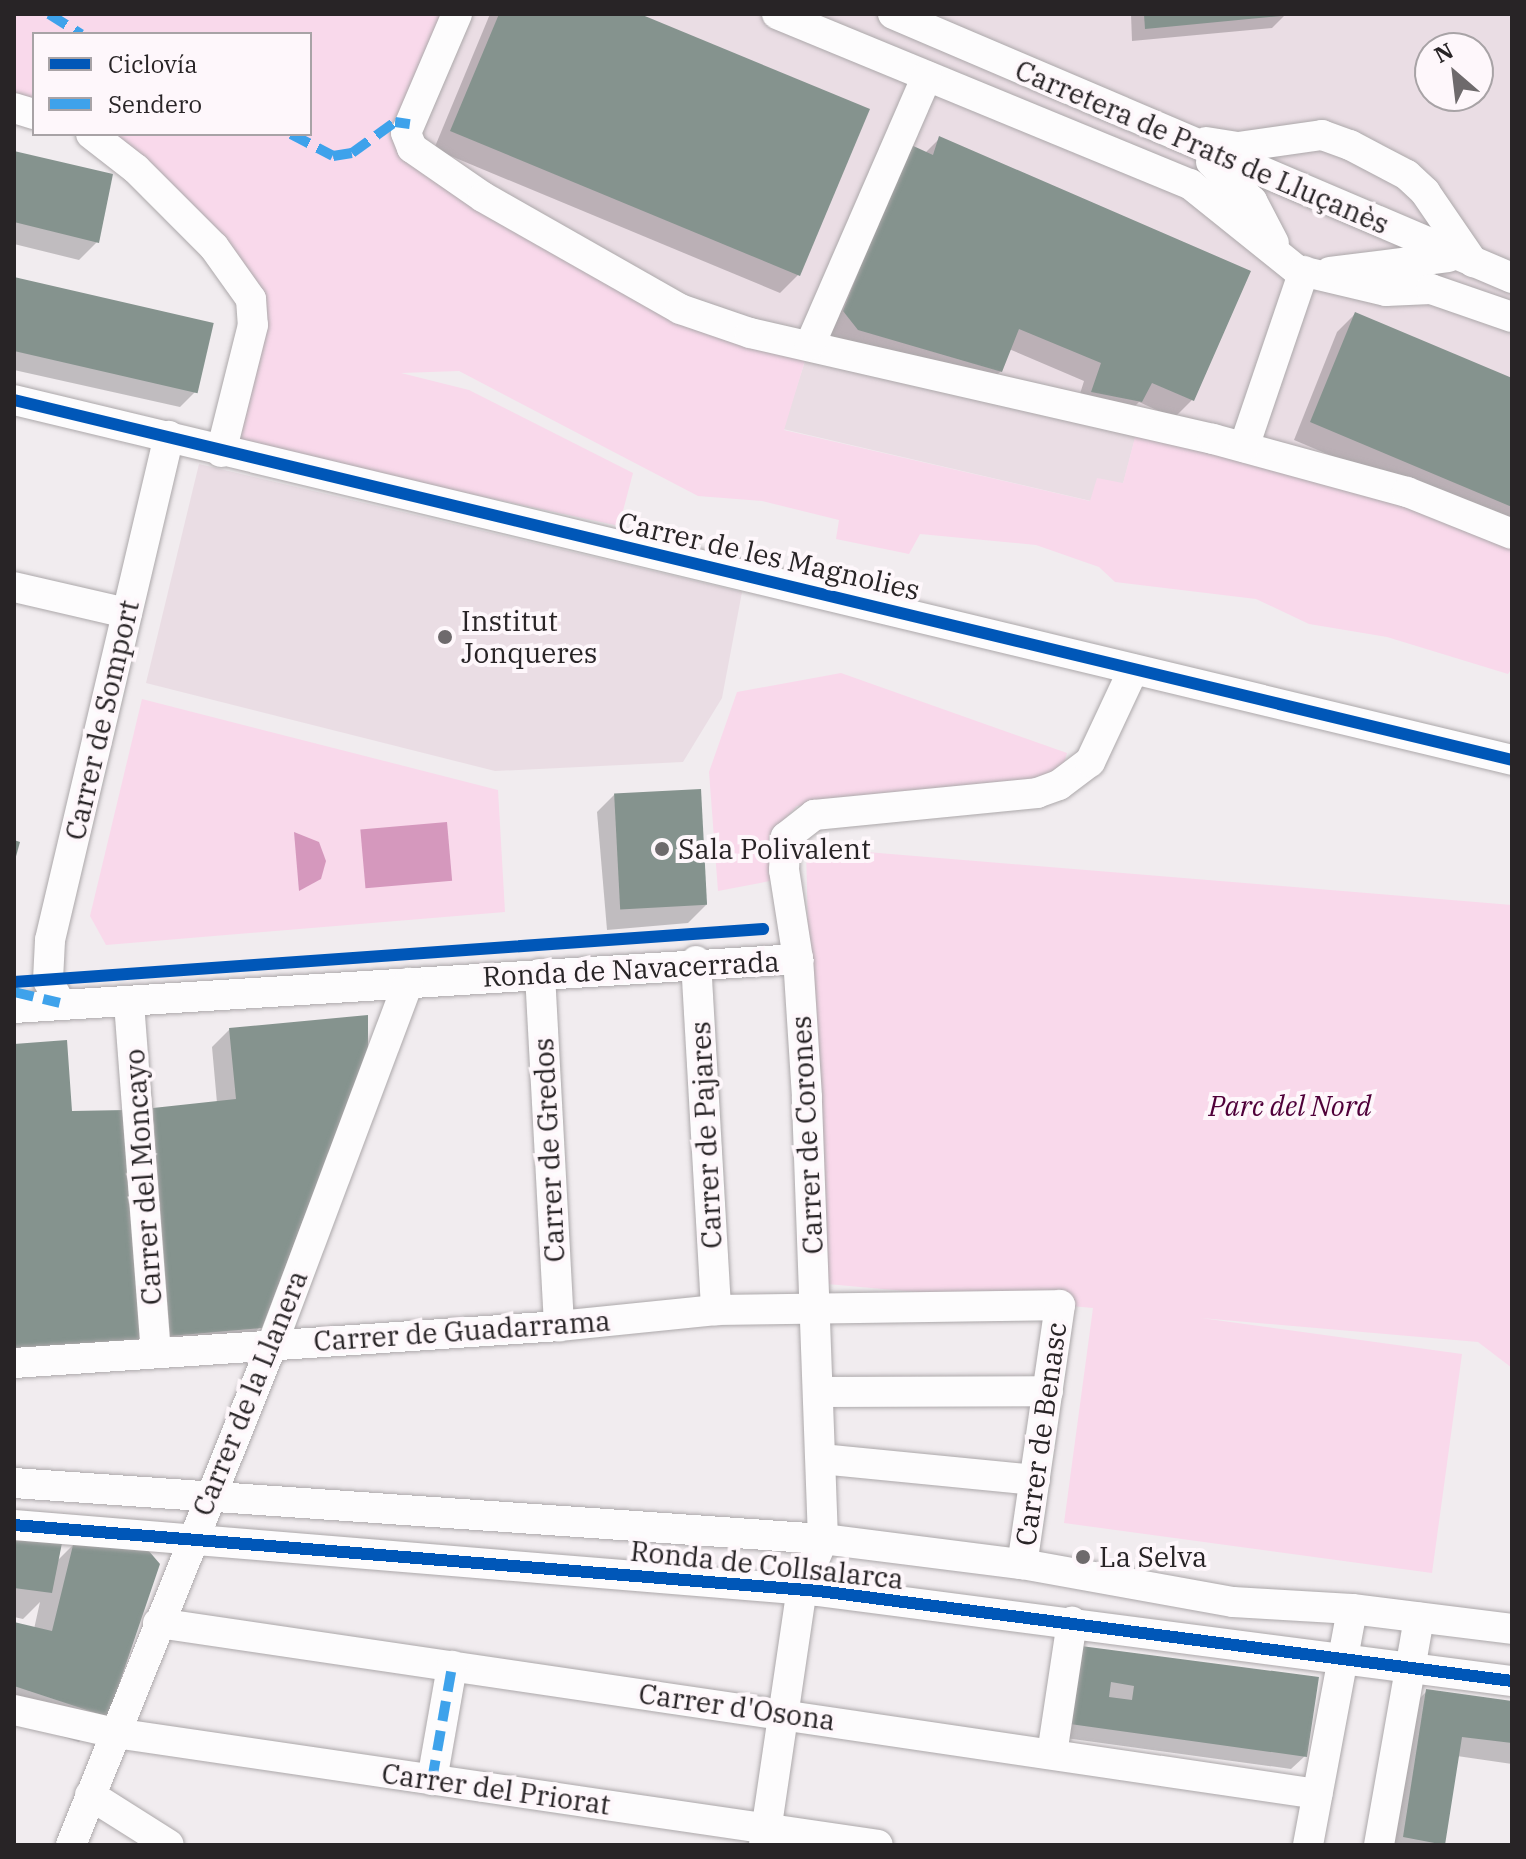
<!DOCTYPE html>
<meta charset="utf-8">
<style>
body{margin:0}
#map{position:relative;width:1526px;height:1859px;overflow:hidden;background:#f1ecef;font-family:"IBM Plex Serif",serif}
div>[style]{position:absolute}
.built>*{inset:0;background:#eadde4}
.green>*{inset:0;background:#f9d9eb}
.water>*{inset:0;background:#d598bd;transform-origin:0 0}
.shadow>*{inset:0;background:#0003}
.building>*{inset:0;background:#85938e;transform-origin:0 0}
.roads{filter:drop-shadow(0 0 2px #aca8aa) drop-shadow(0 0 2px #aca8aa)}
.minor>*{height:30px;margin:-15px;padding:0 15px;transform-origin:15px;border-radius:15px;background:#fdfcfd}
.quiet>*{height:10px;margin-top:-5px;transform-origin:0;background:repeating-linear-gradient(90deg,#3ea2eb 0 20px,transparent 0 30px)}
.cycleway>*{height:12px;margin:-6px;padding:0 6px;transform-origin:6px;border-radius:6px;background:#0057b8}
.dots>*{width:22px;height:22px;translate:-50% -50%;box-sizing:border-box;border:4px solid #fef7fb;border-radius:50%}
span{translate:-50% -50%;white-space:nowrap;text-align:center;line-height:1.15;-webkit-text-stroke:8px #fef7fb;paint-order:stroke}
.street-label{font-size:28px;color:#282426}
.poi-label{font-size:28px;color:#282426}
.left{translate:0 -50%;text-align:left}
.park-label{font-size:28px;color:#4f0039;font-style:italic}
.frame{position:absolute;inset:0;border:16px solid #282426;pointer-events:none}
.legend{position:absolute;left:32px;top:32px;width:280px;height:104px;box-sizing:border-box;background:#fef7fb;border:2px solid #a8a3a6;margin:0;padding:10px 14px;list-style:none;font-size:24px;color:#282426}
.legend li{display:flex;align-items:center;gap:16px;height:40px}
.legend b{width:40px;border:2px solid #a8a3a6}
.north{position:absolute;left:1414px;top:32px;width:80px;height:80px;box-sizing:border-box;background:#fef7fb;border:2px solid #a8a3a6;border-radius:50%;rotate:332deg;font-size:22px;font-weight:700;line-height:32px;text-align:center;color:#282426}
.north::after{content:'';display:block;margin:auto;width:28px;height:36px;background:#6e6a6c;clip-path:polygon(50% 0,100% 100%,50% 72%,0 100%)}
</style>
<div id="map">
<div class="built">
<div style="clip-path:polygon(evenodd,443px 14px,1512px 14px,1512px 534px,1139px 423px,1123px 484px,1091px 501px,783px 429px,807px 355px,758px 347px,409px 159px,443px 14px,1430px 48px,1478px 48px,1478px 96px,1430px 96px,1430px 48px)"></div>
<div style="clip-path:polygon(199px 464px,742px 592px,722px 698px,683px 762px,495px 771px,146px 683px)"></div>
</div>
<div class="green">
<div style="clip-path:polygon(14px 14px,443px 14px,394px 129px,564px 258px,807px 354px,784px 430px,1090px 501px,1097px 478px,1123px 483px,1139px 422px,1512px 534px,1512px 668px,1508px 674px,1387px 637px,1309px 624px,1256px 599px,1115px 582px,1099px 567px,1036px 545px,920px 534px,909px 554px,836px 539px,839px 520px,762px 501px,698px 496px,459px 371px,401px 373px,469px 390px,633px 473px,619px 526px,240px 444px,260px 325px,109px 134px,310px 134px,310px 34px,34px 34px,34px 105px,14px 99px)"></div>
<div style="clip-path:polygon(841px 673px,1067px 753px,1062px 770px,1017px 783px,797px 806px,769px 835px,770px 881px,718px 891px,709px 772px,737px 692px)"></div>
<div style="clip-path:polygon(142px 699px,498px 790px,505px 912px,106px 945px,90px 916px)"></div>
<div style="clip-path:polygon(806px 847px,1512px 905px,1512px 1368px,1478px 1342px,1201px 1318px,1462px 1354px,1432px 1573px,1064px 1523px,1093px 1308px,816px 1283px)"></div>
</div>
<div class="water">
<div style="left:447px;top:822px;width:59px;height:87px;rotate:85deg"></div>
<div style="clip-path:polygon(294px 832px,319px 842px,326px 861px,321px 879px,299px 891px)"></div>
</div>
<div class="shadow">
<div style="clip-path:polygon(490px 14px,635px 14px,798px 275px,780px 293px,434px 149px)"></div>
<div style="clip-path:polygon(1131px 14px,1285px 14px,1285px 15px,1272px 28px,1132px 41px)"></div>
<div style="clip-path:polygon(939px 139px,1192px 400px,1174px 418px,1139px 402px,1122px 419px,1075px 410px,1084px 381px,1009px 349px,1001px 371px,983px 389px,840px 348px,826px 330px,891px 164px,925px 153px)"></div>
<div style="clip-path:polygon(14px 153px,97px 242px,79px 260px,14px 244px)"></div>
<div style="clip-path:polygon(14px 279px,198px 389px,180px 407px,14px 370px)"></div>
<div style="clip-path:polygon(1355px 314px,1512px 380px,1512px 532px,1294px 440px,1337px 332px)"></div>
<div style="clip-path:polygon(615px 794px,706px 905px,688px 923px,607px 930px,597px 812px)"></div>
<div style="clip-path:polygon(230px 1029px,260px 1327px,242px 1345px,153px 1353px,136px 1128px,154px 1110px,217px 1103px,212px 1047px)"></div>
<div style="clip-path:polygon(14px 1536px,56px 1562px,75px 1543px,106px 1716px,79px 1742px,14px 1721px,14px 1624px,34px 1629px,40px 1602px,23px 1619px,14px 1617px)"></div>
<div style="clip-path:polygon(1068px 1661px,1317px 1679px,1305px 1756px,1291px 1769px,1058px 1737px)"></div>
<div style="clip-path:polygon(1427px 1691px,1512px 1703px,1512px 1764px,1457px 1756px,1443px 1845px,1388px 1845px,1409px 1709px)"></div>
</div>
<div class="building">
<div style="clip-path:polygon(499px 14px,640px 14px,870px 109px,800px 276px,450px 131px)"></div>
<div style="clip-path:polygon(1144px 14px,1281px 14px,1281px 16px,1145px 29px)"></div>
<div style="clip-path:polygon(939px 136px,1251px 271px,1194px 401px,1152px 383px,1142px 402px,1091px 392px,1101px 363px,1019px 329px,1002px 372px,858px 330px,843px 311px,909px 144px,933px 155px)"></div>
<div style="clip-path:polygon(14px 151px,113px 174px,99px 243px,14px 222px)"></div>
<div style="left:14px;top:277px;width:205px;height:72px;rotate:13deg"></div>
<div style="clip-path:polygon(1355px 312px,1512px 378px,1512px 507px,1310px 422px)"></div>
<div style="left:701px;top:789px;width:116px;height:87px;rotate:87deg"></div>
<div style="clip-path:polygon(14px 840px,20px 842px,15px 860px,14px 860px)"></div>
<div style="clip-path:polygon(368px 1015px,368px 1050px,262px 1328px,170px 1336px,153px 1108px,236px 1099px,229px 1028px)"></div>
<div style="clip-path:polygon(67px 1040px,72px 1111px,126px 1110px,145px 1339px,14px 1348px,14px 1044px)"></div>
<div style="clip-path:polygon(14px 1534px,63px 1538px,52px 1593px,14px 1588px)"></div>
<div style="clip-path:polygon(74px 1541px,148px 1550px,160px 1564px,108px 1717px,14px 1686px,14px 1622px,52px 1631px)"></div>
<div style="clip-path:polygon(evenodd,1081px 1646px,1319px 1677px,1307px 1757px,1070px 1724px,1081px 1646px,1111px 1682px,1134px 1686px,1132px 1700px,1109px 1697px,1111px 1682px)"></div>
<div style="clip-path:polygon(1426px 1689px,1512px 1701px,1512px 1743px,1462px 1737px,1445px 1845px,1403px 1837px)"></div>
</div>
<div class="roads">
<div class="minor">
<div style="left:457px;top:14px;width:129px;rotate:113.2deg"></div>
<div style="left:406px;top:133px;width:16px;rotate:68deg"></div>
<div style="left:412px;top:148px;width:86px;rotate:34.6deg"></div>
<div style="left:483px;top:197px;width:227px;rotate:29.6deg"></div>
<div style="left:680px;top:309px;width:74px;rotate:18.9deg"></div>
<div style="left:750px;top:333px;width:475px;rotate:12.9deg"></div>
<div style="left:1213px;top:439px;width:201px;rotate:15.3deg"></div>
<div style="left:1407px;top:492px;width:113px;rotate:21.8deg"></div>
<div style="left:777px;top:14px;width:447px;rotate:22.4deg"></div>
<div style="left:1190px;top:184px;width:137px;rotate:38.8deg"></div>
<div style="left:1297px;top:270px;width:91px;rotate:13.3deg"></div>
<div style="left:1386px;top:291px;width:45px;rotate:-2.5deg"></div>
<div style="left:1431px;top:289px;width:86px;rotate:19.1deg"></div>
<div style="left:893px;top:14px;width:673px;rotate:23.1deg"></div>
<div style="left:14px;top:108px;width:21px;rotate:17deg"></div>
<div style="left:91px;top:134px;width:57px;rotate:37.9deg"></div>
<div style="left:136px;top:169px;width:110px;rotate:45deg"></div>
<div style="left:214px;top:247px;width:64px;rotate:54.6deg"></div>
<div style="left:251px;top:299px;width:26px;rotate:86deg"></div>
<div style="left:253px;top:325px;width:131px;rotate:104.1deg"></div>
<div style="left:1206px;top:142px;width:32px;rotate:9deg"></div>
<div style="left:1238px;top:147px;width:85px;rotate:-8.1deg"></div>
<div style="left:1322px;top:135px;width:30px;rotate:20deg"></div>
<div style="left:1350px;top:145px;width:64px;rotate:27.8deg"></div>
<div style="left:1407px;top:175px;width:25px;rotate:43deg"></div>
<div style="left:1425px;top:192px;width:85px;rotate:55.6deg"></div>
<div style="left:1211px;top:162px;width:57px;rotate:43.6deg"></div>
<div style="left:1252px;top:201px;width:47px;rotate:62.4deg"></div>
<div style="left:1330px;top:272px;width:119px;rotate:-7.2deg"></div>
<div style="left:810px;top:345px;width:293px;rotate:-66.5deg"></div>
<div style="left:14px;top:400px;width:1541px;rotate:13.51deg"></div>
<div style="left:1244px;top:447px;width:186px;rotate:-71.2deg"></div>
<div style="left:14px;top:587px;width:116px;rotate:13deg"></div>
<div style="left:696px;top:961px;width:350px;rotate:86.7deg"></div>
<div style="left:540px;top:974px;width:353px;rotate:86.9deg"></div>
<div style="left:60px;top:1003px;width:26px;rotate:-118deg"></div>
<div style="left:48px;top:980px;width:40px;rotate:-87.1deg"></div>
<div style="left:50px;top:940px;width:518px;rotate:-76.72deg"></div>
<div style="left:129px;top:1003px;width:349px;rotate:85.6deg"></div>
<div style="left:14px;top:1008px;width:786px;rotate:-3.58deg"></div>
<div style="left:14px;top:1363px;width:546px;rotate:-3.88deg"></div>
<div style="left:559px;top:1326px;width:158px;rotate:-5.8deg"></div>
<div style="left:716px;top:1310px;width:344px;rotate:-0.8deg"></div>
<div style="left:1060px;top:1305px;width:262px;rotate:98.3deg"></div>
<div style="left:818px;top:1392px;width:230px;rotate:-0.2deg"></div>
<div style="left:821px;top:1459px;width:215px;rotate:5.6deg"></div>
<div style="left:14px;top:1483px;width:811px;rotate:3.96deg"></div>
<div style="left:823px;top:1539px;width:201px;rotate:7.2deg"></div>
<div style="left:1022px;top:1564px;width:214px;rotate:10.2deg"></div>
<div style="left:1233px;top:1602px;width:119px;rotate:3.4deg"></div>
<div style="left:1352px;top:1609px;width:161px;rotate:7.1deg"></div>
<div style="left:14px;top:1525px;width:808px;rotate:4.69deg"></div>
<div style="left:819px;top:1591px;width:699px;rotate:7.4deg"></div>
<div style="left:158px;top:1623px;width:1172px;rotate:8.39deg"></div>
<div style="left:14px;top:1710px;width:104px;rotate:12.8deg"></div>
<div style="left:115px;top:1733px;width:771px;rotate:8.35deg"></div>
<div style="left:1052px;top:1754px;width:134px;rotate:-81.4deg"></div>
<div style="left:432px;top:1780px;width:116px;rotate:-80deg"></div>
<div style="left:90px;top:1795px;width:93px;rotate:32.3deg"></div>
<div style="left:71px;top:1845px;width:539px;rotate:-68.1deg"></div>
<div style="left:272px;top:1345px;width:387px;rotate:-69.4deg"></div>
<div style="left:764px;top:1845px;width:259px;rotate:-81.6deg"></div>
<div style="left:802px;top:1589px;width:54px;rotate:-67.2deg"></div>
<div style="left:823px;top:1539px;width:442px;rotate:-92.1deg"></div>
<div style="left:807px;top:1097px;width:138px;rotate:-93.7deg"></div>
<div style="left:798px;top:959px;width:90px;rotate:-98.9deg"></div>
<div style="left:784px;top:870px;width:33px;rotate:-87deg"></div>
<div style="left:786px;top:837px;width:36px;rotate:-38deg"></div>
<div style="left:814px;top:815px;width:224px;rotate:-5.6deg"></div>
<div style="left:1037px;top:793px;width:23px;rotate:-20deg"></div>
<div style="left:1059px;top:785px;width:39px;rotate:-37deg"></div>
<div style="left:1090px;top:762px;width:102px;rotate:-64.9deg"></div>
<div style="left:1308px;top:1845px;width:240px;rotate:-79.4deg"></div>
<div style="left:1379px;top:1845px;width:231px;rotate:-80deg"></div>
</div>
</div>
<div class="quiet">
<div style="left:49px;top:14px;width:38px;rotate:32deg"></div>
<div style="left:291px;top:134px;width:47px;rotate:27.6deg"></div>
<div style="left:333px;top:156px;width:19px;rotate:-9deg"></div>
<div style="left:352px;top:153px;width:53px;rotate:-35.8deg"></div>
<div style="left:395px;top:122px;width:15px;rotate:8deg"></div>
<div style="left:14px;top:992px;width:47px;rotate:13.4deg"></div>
<div style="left:432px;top:1780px;width:116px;rotate:-80deg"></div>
</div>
<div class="cycleway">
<div style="left:14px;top:400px;width:1541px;rotate:13.51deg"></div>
<div style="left:14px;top:982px;width:751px;rotate:-4.05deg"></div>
<div style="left:14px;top:1525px;width:808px;rotate:4.69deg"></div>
<div style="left:819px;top:1591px;width:699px;rotate:7.4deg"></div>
</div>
<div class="dots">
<div style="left:445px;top:637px;background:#6e6a6c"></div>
<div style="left:662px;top:849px;background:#6e6a6c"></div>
<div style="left:1083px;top:1557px;background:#6e6a6c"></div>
</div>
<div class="street-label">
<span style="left:1202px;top:147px;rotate:23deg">Carretera de Prats de Lluçanès</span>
<span style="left:769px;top:556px;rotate:13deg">Carrer de les Magnolies</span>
<span style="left:102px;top:720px;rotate:-77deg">Carrer de Somport</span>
<span style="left:631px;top:969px;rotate:-3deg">Ronda de Navacerrada</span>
<span style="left:706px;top:1135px;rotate:-93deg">Carrer de Pajares</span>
<span style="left:807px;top:1135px;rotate:-93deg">Carrer de Corones</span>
<span style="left:549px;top:1150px;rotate:-93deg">Carrer de Gredos</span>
<span style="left:143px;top:1177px;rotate:-94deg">Carrer del Moncayo</span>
<span style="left:462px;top:1331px;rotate:-4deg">Carrer de Guadarrama</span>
<span style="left:250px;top:1393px;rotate:-68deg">Carrer de la Llanera</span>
<span style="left:1041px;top:1434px;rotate:-82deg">Carrer de Benasc</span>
<span style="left:767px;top:1565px;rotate:6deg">Ronda de Collsalarca</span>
<span style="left:737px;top:1707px;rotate:8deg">Carrer d'Osona</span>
<span style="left:496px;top:1789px;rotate:8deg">Carrer del Priorat</span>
</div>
<div class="poi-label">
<span class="left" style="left:461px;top:637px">Institut<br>Jonqueres</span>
<span class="left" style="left:678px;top:849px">Sala Polivalent</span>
<span class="left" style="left:1099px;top:1557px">La Selva</span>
</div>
<div class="park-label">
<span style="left:1290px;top:1106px">Parc del Nord</span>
</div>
<div class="frame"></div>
<ul class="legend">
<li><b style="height:10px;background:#0057b8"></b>Ciclovía</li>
<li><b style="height:10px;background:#3ea2eb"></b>Sendero</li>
</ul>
<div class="north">N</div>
</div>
